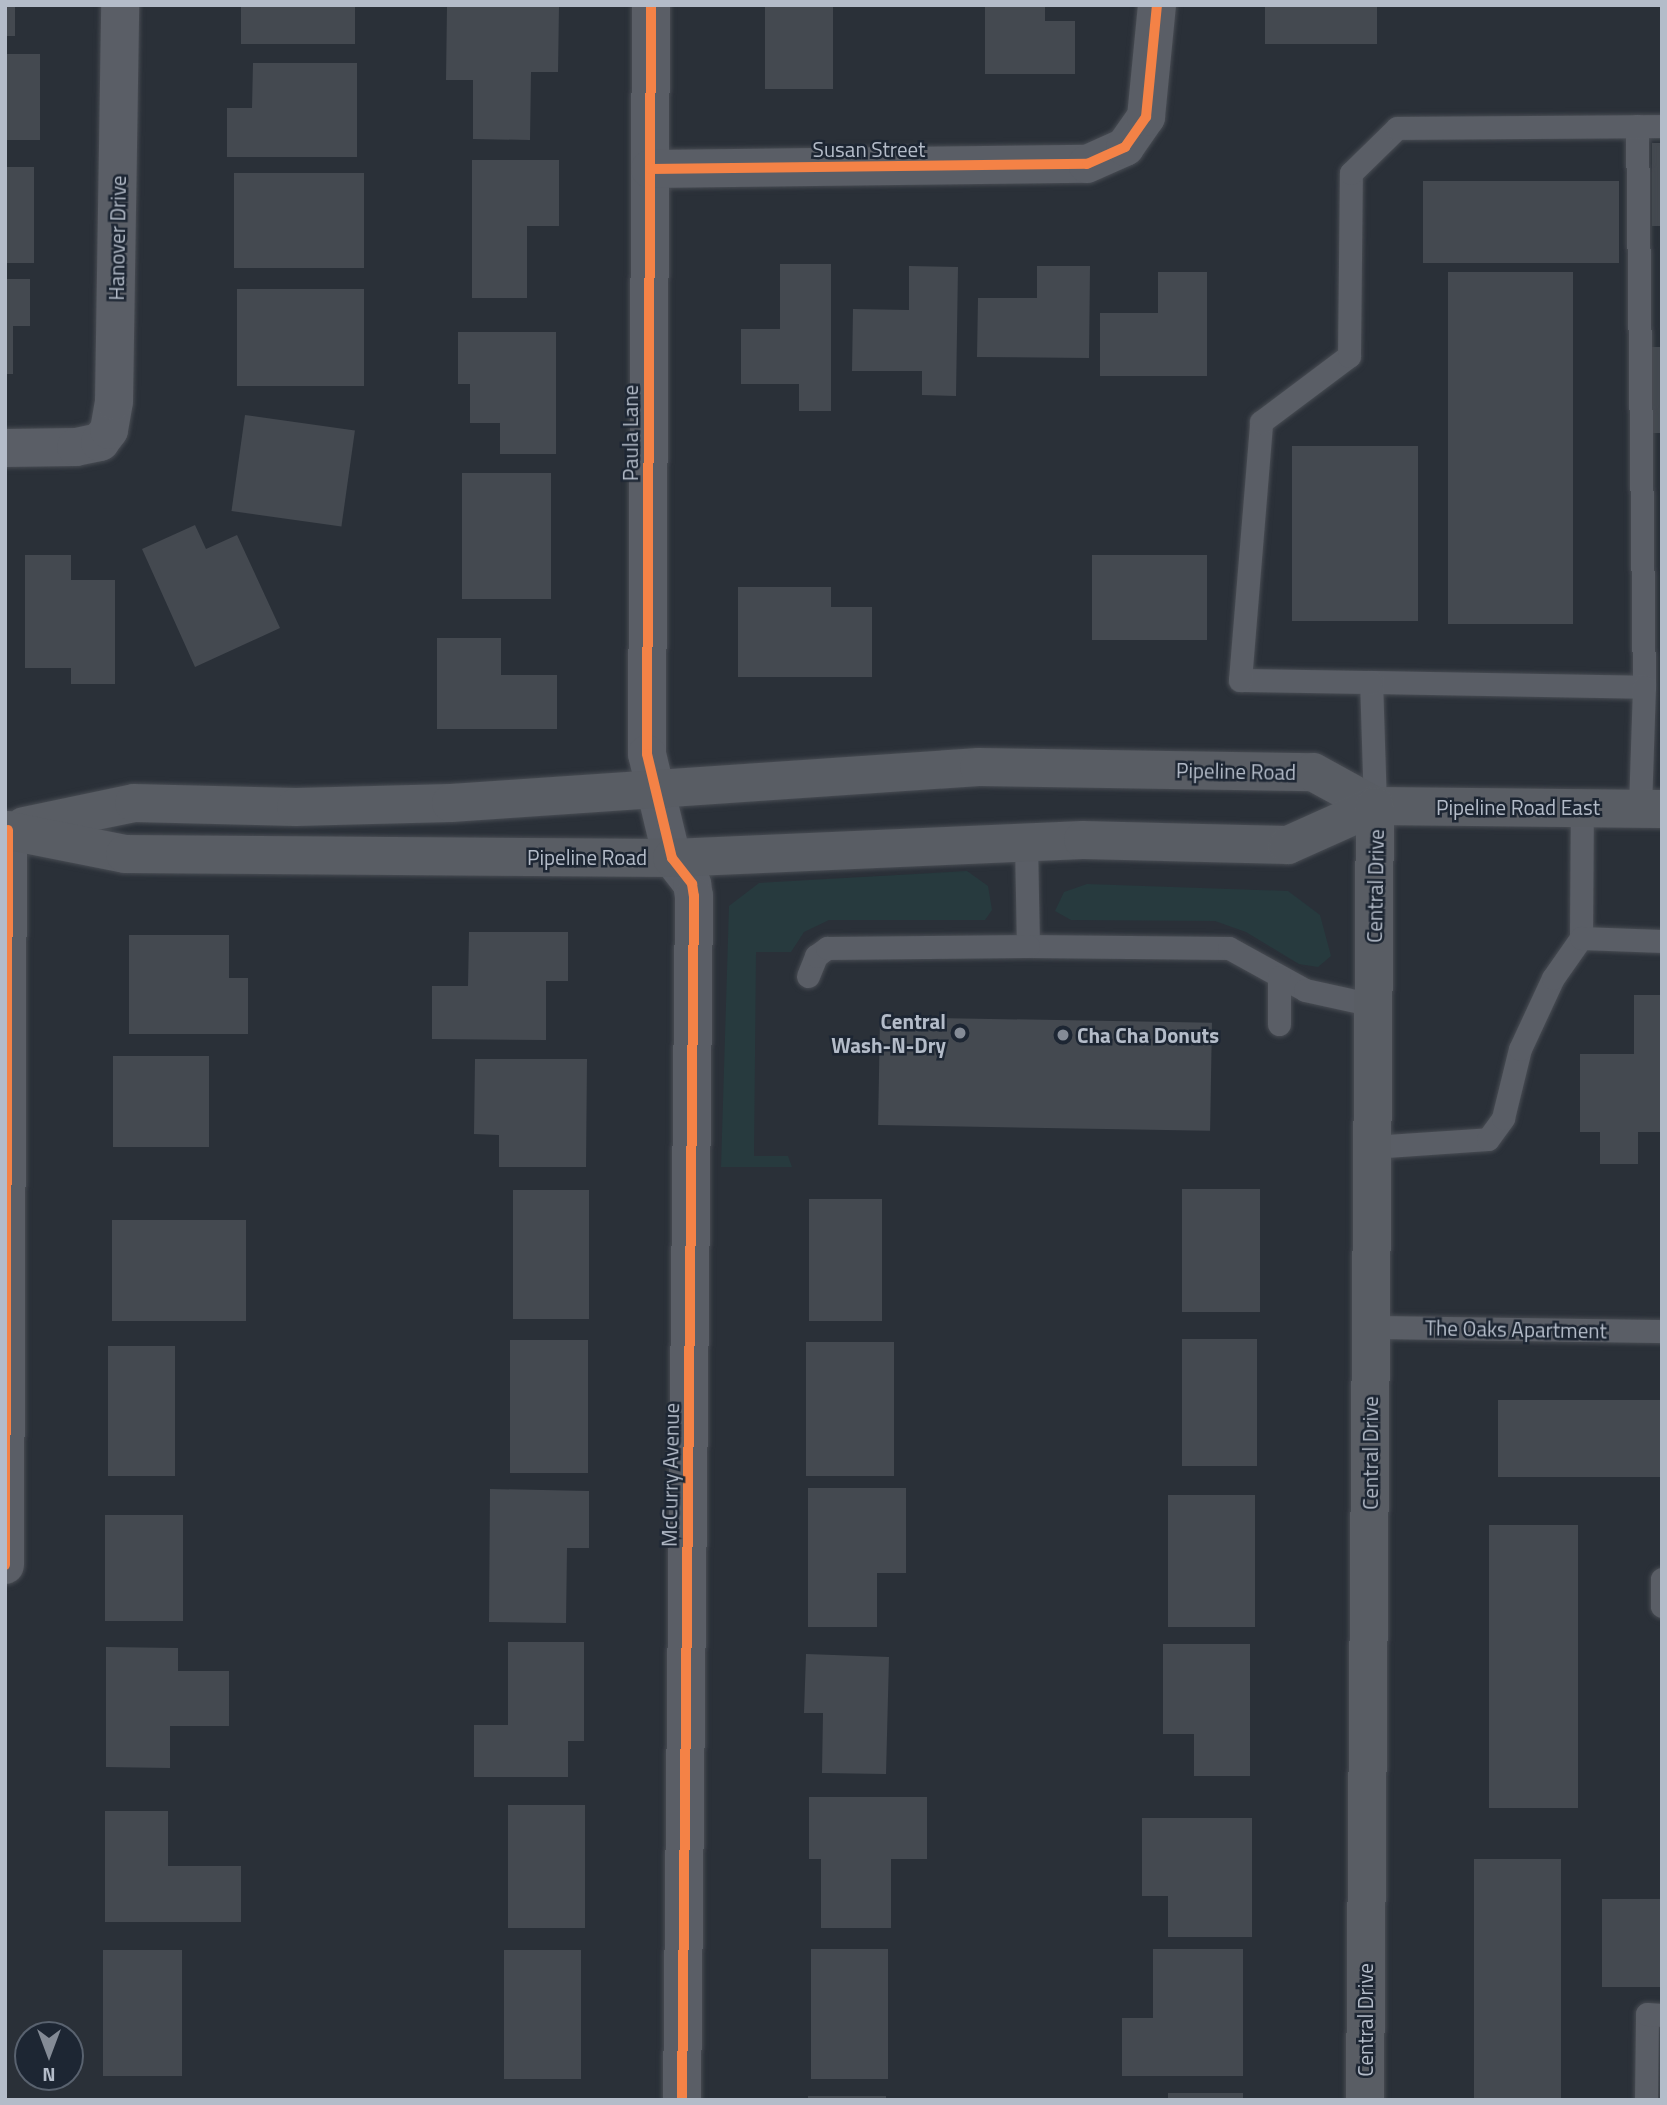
<!DOCTYPE html>
<style>
body{margin:0}
#map{position:relative;width:1667px;height:2105px;overflow:hidden;background:#2a3038;font-family:"Titillium Web",sans-serif}
div>[style]{position:absolute}
.green>*{inset:0;background:#273a3e}
.building>*{inset:0;background:#444950;transform-origin:0 0}
.roads{filter:drop-shadow(0 0 2px #484c53) drop-shadow(0 0 2px #484c53)}
.lane>*{height:23px;margin:-11.5px;padding:0 11.5px;transform-origin:11.5px;border-radius:11.5px;background:#5a5e66}
.street>*{height:38px;margin:-19px;padding:0 19px;transform-origin:19px;border-radius:19px;background:#5a5e66}
.secondary>*{height:38px;margin:-19px;padding:0 19px;transform-origin:19px;border-radius:19px;background:#595d64}
.cycleway>*{height:10px;margin:-5px;padding:0 5px;transform-origin:5px;border-radius:5px;background:#f48246}
.dots>*{width:19px;height:19px;translate:-50% -50%;box-sizing:border-box;border:4px solid #1d2633;border-radius:50%}
span{translate:-50% -50%;white-space:nowrap;text-align:center;line-height:1.15;-webkit-text-stroke:5px #1d2633;paint-order:stroke}
.street-label{font-size:21px;color:#b4bcc9}
.poi-label{font-size:21px;color:#b4bcc9;font-weight:700}
.right{translate:-100% -50%;text-align:right}
.left{translate:0 -50%;text-align:left}
.frame{position:absolute;inset:0;border:7px solid #b4bcc9;pointer-events:none}
.north{position:absolute;left:14px;top:2021px;width:70px;height:70px;box-sizing:border-box;background:#1d2633;border:2px solid #59626f;border-radius:50%;rotate:180deg;font-size:19px;font-weight:700;line-height:28px;text-align:center;color:#b4bcc9}
.north::after{content:'';display:block;margin:auto;width:24px;height:32px;background:#848b96;clip-path:polygon(50% 0,100% 100%,50% 72%,0 100%)}
</style>
<div id="map">
<div class="green">
<div style="clip-path:polygon(967px 871px,988px 886px,992px 910px,985px 920px,829px 920px,804px 932px,791px 952px,756px 952px,754px 1156px,788px 1156px,792px 1167px,721px 1167px,729px 906px,759px 883px)"></div>
<div style="clip-path:polygon(1087px 884px,1288px 891px,1320px 915px,1331px 956px,1318px 967px,1299px 964px,1246px 932px,1215px 921px,1071px 920px,1055px 911px,1064px 892px)"></div>
</div>
<div class="building">
<div style="left:5px;top:5px;width:10px;height:31px"></div>
<div style="left:241px;top:5px;width:114px;height:39px"></div>
<div style="left:765px;top:5px;width:68px;height:84px"></div>
<div style="clip-path:polygon(985px 5px,1045px 5px,1045px 21px,1075px 21px,1075px 74px,985px 74px)"></div>
<div style="left:1265px;top:5px;width:112px;height:39px"></div>
<div style="clip-path:polygon(447px 6px,559px 6px,558px 72px,531px 72px,530px 140px,473px 139px,473px 80px,446px 80px)"></div>
<div style="left:5px;top:54px;width:35px;height:86px"></div>
<div style="clip-path:polygon(253px 63px,357px 63px,357px 157px,227px 157px,227px 108px,252px 108px)"></div>
<div style="left:1652px;top:143px;width:10px;height:83px"></div>
<div style="clip-path:polygon(472px 160px,559px 160px,559px 226px,527px 226px,527px 298px,472px 298px)"></div>
<div style="left:5px;top:167px;width:29px;height:96px"></div>
<div style="left:364px;top:173px;width:95px;height:130px;rotate:90deg"></div>
<div style="left:1423px;top:181px;width:196px;height:82px"></div>
<div style="clip-path:polygon(780px 264px,831px 264px,831px 411px,799px 411px,799px 384px,741px 384px,741px 329px,780px 329px)"></div>
<div style="clip-path:polygon(909px 266px,958px 267px,956px 396px,922px 395px,922px 371px,852px 371px,853px 309px,909px 310px)"></div>
<div style="clip-path:polygon(1037px 266px,1090px 266px,1089px 358px,977px 357px,978px 298px,1037px 298px)"></div>
<div style="clip-path:polygon(1158px 272px,1207px 272px,1207px 376px,1100px 376px,1100px 313px,1158px 313px)"></div>
<div style="left:1448px;top:272px;width:125px;height:352px"></div>
<div style="clip-path:polygon(5px 279px,30px 279px,30px 326px,13px 326px,13px 374px,5px 374px)"></div>
<div style="left:237px;top:289px;width:127px;height:97px"></div>
<div style="clip-path:polygon(458px 332px,556px 332px,556px 454px,500px 454px,500px 423px,470px 423px,470px 384px,458px 384px)"></div>
<div style="left:1649px;top:347px;width:13px;height:86px"></div>
<div style="left:245px;top:415px;width:111px;height:97px;rotate:8deg"></div>
<div style="left:1292px;top:446px;width:126px;height:175px"></div>
<div style="left:462px;top:473px;width:89px;height:126px"></div>
<div style="clip-path:polygon(195px 525px,206px 549px,237px 535px,280px 628px,195px 667px,142px 549px)"></div>
<div style="clip-path:polygon(25px 555px,71px 555px,71px 580px,115px 580px,115px 684px,71px 684px,71px 668px,25px 668px)"></div>
<div style="left:1092px;top:555px;width:115px;height:85px"></div>
<div style="clip-path:polygon(738px 587px,831px 587px,831px 607px,872px 607px,872px 677px,738px 677px)"></div>
<div style="clip-path:polygon(437px 638px,501px 638px,501px 675px,557px 675px,557px 729px,437px 729px)"></div>
<div style="clip-path:polygon(469px 932px,568px 932px,568px 981px,546px 981px,546px 1040px,432px 1039px,432px 986px,468px 986px)"></div>
<div style="clip-path:polygon(129px 935px,229px 935px,229px 978px,248px 978px,248px 1034px,129px 1034px)"></div>
<div style="clip-path:polygon(1634px 995px,1662px 995px,1662px 1132px,1638px 1132px,1638px 1164px,1600px 1164px,1600px 1132px,1580px 1132px,1580px 1054px,1634px 1054px)"></div>
<div style="left:880px;top:1017px;width:332px;height:108px;rotate:1deg"></div>
<div style="left:113px;top:1056px;width:96px;height:91px"></div>
<div style="clip-path:polygon(475px 1059px,587px 1059px,586px 1167px,499px 1167px,499px 1135px,474px 1134px)"></div>
<div style="left:1182px;top:1189px;width:78px;height:123px"></div>
<div style="left:513px;top:1190px;width:76px;height:129px"></div>
<div style="left:809px;top:1199px;width:73px;height:122px"></div>
<div style="left:246px;top:1220px;width:101px;height:134px;rotate:90deg"></div>
<div style="left:1257px;top:1339px;width:127px;height:75px;rotate:90deg"></div>
<div style="left:510px;top:1340px;width:78px;height:133px"></div>
<div style="left:806px;top:1342px;width:88px;height:134px"></div>
<div style="left:108px;top:1346px;width:67px;height:130px"></div>
<div style="left:1498px;top:1400px;width:164px;height:77px"></div>
<div style="clip-path:polygon(808px 1488px,906px 1488px,906px 1573px,877px 1573px,877px 1627px,808px 1627px)"></div>
<div style="clip-path:polygon(490px 1489px,589px 1491px,589px 1548px,567px 1548px,566px 1623px,489px 1622px)"></div>
<div style="left:1168px;top:1495px;width:87px;height:132px"></div>
<div style="left:105px;top:1515px;width:78px;height:106px"></div>
<div style="left:1489px;top:1525px;width:89px;height:283px"></div>
<div style="clip-path:polygon(508px 1642px,584px 1642px,584px 1741px,568px 1741px,568px 1777px,474px 1777px,474px 1725px,508px 1725px)"></div>
<div style="clip-path:polygon(1163px 1644px,1250px 1644px,1250px 1776px,1194px 1776px,1194px 1734px,1163px 1734px)"></div>
<div style="clip-path:polygon(106px 1647px,178px 1648px,178px 1671px,229px 1671px,229px 1726px,170px 1726px,170px 1768px,106px 1767px)"></div>
<div style="clip-path:polygon(806px 1654px,889px 1657px,886px 1774px,822px 1773px,823px 1713px,804px 1713px)"></div>
<div style="clip-path:polygon(809px 1797px,927px 1797px,927px 1859px,891px 1859px,891px 1928px,821px 1928px,821px 1859px,809px 1859px)"></div>
<div style="left:508px;top:1805px;width:77px;height:123px"></div>
<div style="clip-path:polygon(105px 1811px,168px 1811px,168px 1866px,241px 1866px,241px 1922px,105px 1922px)"></div>
<div style="clip-path:polygon(1142px 1818px,1252px 1818px,1252px 1937px,1168px 1937px,1168px 1896px,1142px 1896px)"></div>
<div style="left:1474px;top:1859px;width:87px;height:241px"></div>
<div style="left:1602px;top:1899px;width:60px;height:88px"></div>
<div style="left:811px;top:1949px;width:77px;height:130px"></div>
<div style="clip-path:polygon(1153px 1949px,1243px 1949px,1243px 2076px,1122px 2076px,1122px 2018px,1153px 2018px)"></div>
<div style="left:103px;top:1950px;width:79px;height:126px"></div>
<div style="left:504px;top:1950px;width:77px;height:129px"></div>
<div style="left:1168px;top:2093px;width:75px;height:7px"></div>
<div style="left:808px;top:2096px;width:78px;height:4px"></div>
</div>
<div class="roads">
<div class="lane">
<div style="left:1637px;top:126px;width:561px;rotate:89.29deg"></div>
<div style="left:1371px;top:682px;width:273px;rotate:1deg"></div>
<div style="left:1644px;top:687px;width:122px;rotate:91.9deg"></div>
<div style="left:1375px;top:806px;width:124px;rotate:-91.8deg"></div>
<div style="left:1371px;top:682px;width:131px;rotate:-179.1deg"></div>
<div style="left:1240px;top:680px;width:259px;rotate:-85.3deg"></div>
<div style="left:1261px;top:422px;width:110px;rotate:-36.9deg"></div>
<div style="left:1349px;top:356px;width:183px;rotate:-89.4deg"></div>
<div style="left:1351px;top:173px;width:64px;rotate:-44.4deg"></div>
<div style="left:1397px;top:128px;width:265px;rotate:-0.4deg"></div>
<div style="left:1026px;top:843px;width:103px;rotate:88.9deg"></div>
<div style="left:1028px;top:946px;width:201px;rotate:0.6deg"></div>
<div style="left:1229px;top:948px;width:87px;rotate:28.9deg"></div>
<div style="left:1305px;top:990px;width:70px;rotate:12.4deg"></div>
<div style="left:1581px;top:938px;width:130px;rotate:-89.6deg"></div>
<div style="left:808px;top:976px;width:22px;rotate:-68deg"></div>
<div style="left:816px;top:956px;width:14px;rotate:-36deg"></div>
<div style="left:827px;top:948px;width:201px;rotate:-0.6deg"></div>
<div style="left:1279px;top:977px;width:47px;rotate:90deg"></div>
<div style="left:1372px;top:1147px;width:116px;rotate:-3.9deg"></div>
<div style="left:1488px;top:1139px;width:26px;rotate:-54deg"></div>
<div style="left:1503px;top:1118px;width:71px;rotate:-76.2deg"></div>
<div style="left:1520px;top:1049px;width:78px;rotate:-65.1deg"></div>
<div style="left:1553px;top:978px;width:49px;rotate:-55deg"></div>
<div style="left:1581px;top:938px;width:81px;rotate:2.1deg"></div>
<div style="left:1371px;top:1327px;width:291px;rotate:0.8deg"></div>
<div style="left:1662px;top:1579px;width:27px;rotate:90deg"></div>
<div style="left:1646px;top:2100px;width:86px;rotate:-89.3deg"></div>
<div style="left:1647px;top:2014px;width:15px;rotate:4deg"></div>
</div>
<div class="street">
<div style="left:651px;top:5px;width:749px;rotate:90.31deg"></div>
<div style="left:647px;top:754px;width:107px;rotate:76.5deg"></div>
<div style="left:672px;top:858px;width:33px;rotate:52deg"></div>
<div style="left:692px;top:884px;width:12px;rotate:81deg"></div>
<div style="left:694px;top:896px;width:1204px;rotate:90.57deg"></div>
<div style="left:650px;top:169px;width:437px;rotate:-0.7deg"></div>
<div style="left:1087px;top:164px;width:42px;rotate:-24.1deg"></div>
<div style="left:1125px;top:147px;width:37px;rotate:-55deg"></div>
<div style="left:1146px;top:117px;width:113px;rotate:-84.4deg"></div>
<div style="left:5px;top:448px;width:71px;rotate:-0.8deg"></div>
<div style="left:76px;top:447px;width:25px;rotate:-12deg"></div>
<div style="left:100px;top:442px;width:15px;rotate:-53deg"></div>
<div style="left:109px;top:430px;width:29px;rotate:-80deg"></div>
<div style="left:114px;top:401px;width:396px;rotate:-89.1deg"></div>
<div style="left:5px;top:1565px;width:735px;rotate:-89.77deg"></div>
</div>
<div class="secondary">
<div style="left:24px;top:826px;width:112px;rotate:-11.8deg"></div>
<div style="left:134px;top:803px;width:162px;rotate:1.4deg"></div>
<div style="left:296px;top:807px;width:155px;rotate:-1.5deg"></div>
<div style="left:451px;top:803px;width:529px;rotate:-3.9deg"></div>
<div style="left:979px;top:767px;width:334px;rotate:0.9deg"></div>
<div style="left:1313px;top:772px;width:71px;rotate:28.7deg"></div>
<div style="left:5px;top:830px;width:122px;rotate:11.3deg"></div>
<div style="left:125px;top:854px;width:547px;rotate:0.42deg"></div>
<div style="left:672px;top:858px;width:411px;rotate:-2.5deg"></div>
<div style="left:1083px;top:840px;width:205px;rotate:1.4deg"></div>
<div style="left:1288px;top:845px;width:95px;rotate:-24.1deg"></div>
<div style="left:1375px;top:806px;width:287px;rotate:0.6deg"></div>
<div style="left:1365px;top:2100px;width:1294px;rotate:-89.56deg"></div>
</div>
</div>
<div class="cycleway">
<div style="left:651px;top:5px;width:749px;rotate:90.31deg"></div>
<div style="left:647px;top:754px;width:107px;rotate:76.5deg"></div>
<div style="left:672px;top:858px;width:33px;rotate:52deg"></div>
<div style="left:692px;top:884px;width:12px;rotate:81deg"></div>
<div style="left:694px;top:896px;width:1204px;rotate:90.57deg"></div>
<div style="left:650px;top:169px;width:437px;rotate:-0.7deg"></div>
<div style="left:1087px;top:164px;width:42px;rotate:-24.1deg"></div>
<div style="left:1125px;top:147px;width:37px;rotate:-55deg"></div>
<div style="left:1146px;top:117px;width:113px;rotate:-84.4deg"></div>
<div style="left:5px;top:1565px;width:735px;rotate:-89.77deg"></div>
</div>
<div class="dots">
<div style="left:960px;top:1033px;background:#848b96"></div>
<div style="left:1063px;top:1035px;background:#848b96"></div>
</div>
<div class="street-label">
<span style="left:869px;top:149px">Susan Street</span>
<span style="left:117px;top:238px;rotate:-89deg">Hanover Drive</span>
<span style="left:630px;top:433px;rotate:-90deg">Paula Lane</span>
<span style="left:1236px;top:771px;rotate:1deg">Pipeline Road</span>
<span style="left:1518px;top:807px">Pipeline Road East</span>
<span style="left:587px;top:857px">Pipeline Road</span>
<span style="left:1375px;top:886px;rotate:-89deg">Central Drive</span>
<span style="left:1516px;top:1329px;rotate:1deg">The Oaks Apartment</span>
<span style="left:1370px;top:1453px;rotate:-90deg">Central Drive</span>
<span style="left:670px;top:1475px;rotate:-89deg">McCurry Avenue</span>
<span style="left:1365px;top:2020px;rotate:-90deg">Central Drive</span>
</div>
<div class="poi-label">
<span class="right" style="left:946px;top:1033px">Central<br>Wash-N-Dry</span>
<span class="left" style="left:1077px;top:1035px">Cha Cha Donuts</span>
</div>
<div class="frame"></div>
<div class="north">N</div>
</div>
